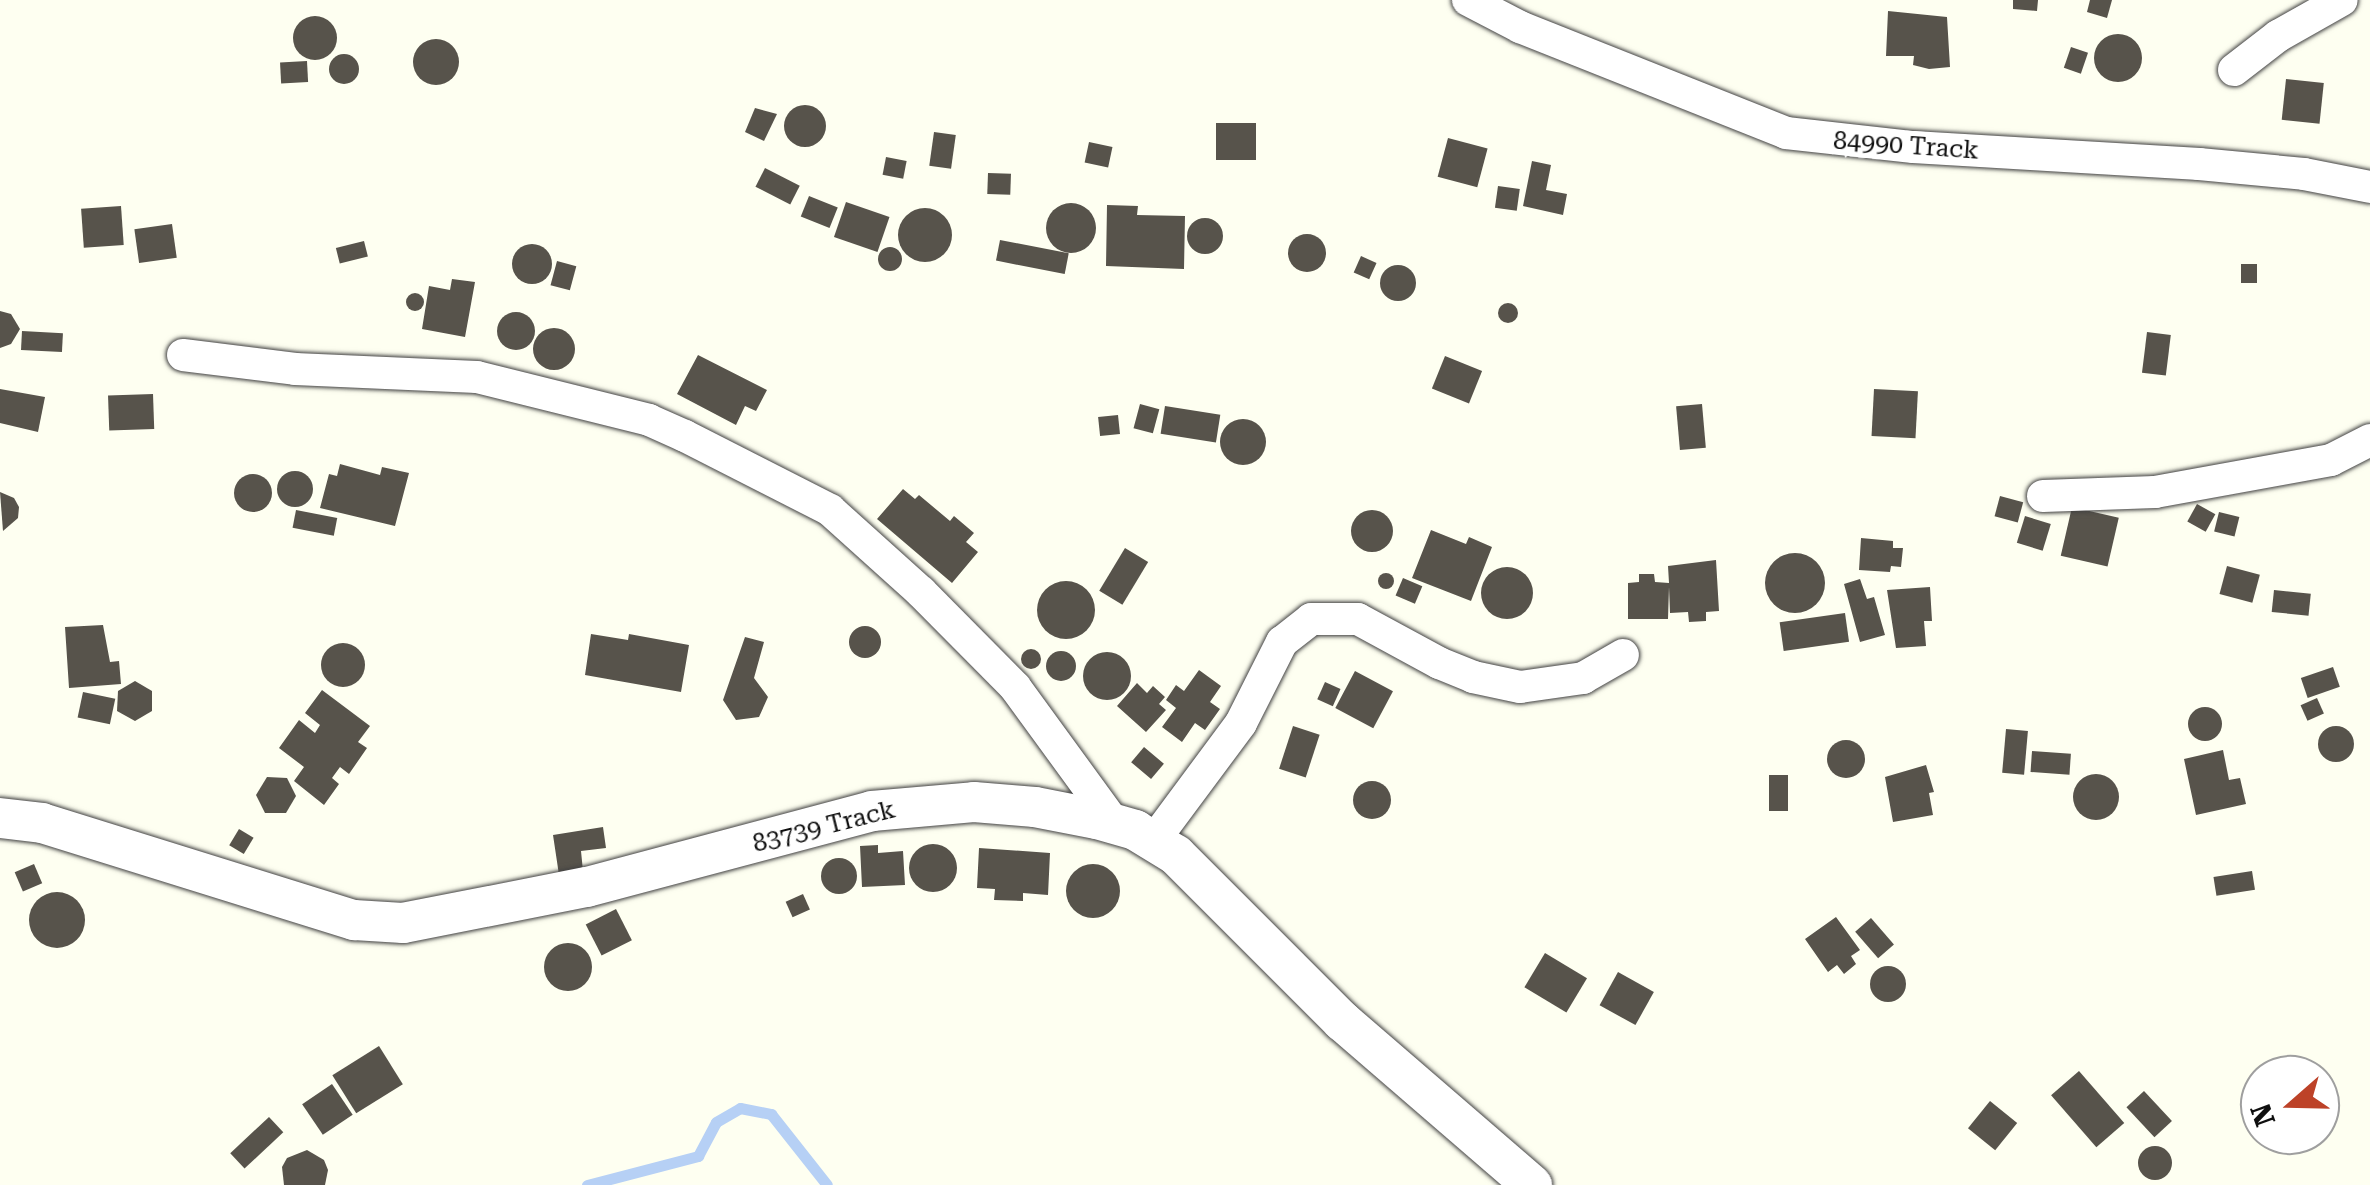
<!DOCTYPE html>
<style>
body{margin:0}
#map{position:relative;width:2370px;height:1185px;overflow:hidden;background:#fefff1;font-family:"Roboto Serif",serif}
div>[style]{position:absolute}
.stream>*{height:11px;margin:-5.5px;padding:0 5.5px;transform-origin:5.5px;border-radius:5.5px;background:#b6d0f5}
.building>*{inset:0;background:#57534b;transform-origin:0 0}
.round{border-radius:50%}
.roads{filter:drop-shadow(0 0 2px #424242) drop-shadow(0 0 2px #424242)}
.minor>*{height:32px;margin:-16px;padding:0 16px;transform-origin:16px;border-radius:16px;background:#fff}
.tertiary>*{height:40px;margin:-20px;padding:0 20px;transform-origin:20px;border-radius:20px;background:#fff}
span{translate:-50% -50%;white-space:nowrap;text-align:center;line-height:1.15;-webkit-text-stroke:10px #fff;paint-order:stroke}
.street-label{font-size:25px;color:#0f0f0f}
.north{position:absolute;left:2240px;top:1055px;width:100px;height:100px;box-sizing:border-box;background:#fff;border:2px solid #9f9f9f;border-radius:50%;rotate:250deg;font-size:28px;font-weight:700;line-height:40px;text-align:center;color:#0f0f0f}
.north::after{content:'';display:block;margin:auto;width:35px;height:45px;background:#bd4228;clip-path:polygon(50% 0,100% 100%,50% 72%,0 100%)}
</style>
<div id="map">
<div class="stream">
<div style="left:587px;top:1185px;width:115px;rotate:-14.6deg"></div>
<div style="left:698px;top:1156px;width:38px;rotate:-62deg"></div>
<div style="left:716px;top:1122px;width:28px;rotate:-30deg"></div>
<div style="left:740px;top:1108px;width:32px;rotate:11deg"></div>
<div style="left:771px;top:1114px;width:90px;rotate:51.7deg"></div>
</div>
<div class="building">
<div style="clip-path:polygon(2013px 0,2038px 0,2037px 11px,2013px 9px)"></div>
<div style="clip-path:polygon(2090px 0,2112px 0,2107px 18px,2087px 12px)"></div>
<div style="clip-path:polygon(1888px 11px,1947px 17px,1950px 67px,1929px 69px,1913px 65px,1914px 56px,1886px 56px)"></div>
<div class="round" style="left:293px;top:16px;width:44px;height:44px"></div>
<div class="round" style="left:2094px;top:34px;width:48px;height:48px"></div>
<div class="round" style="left:413px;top:39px;width:46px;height:46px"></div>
<div style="left:2071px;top:47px;width:18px;height:22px;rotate:19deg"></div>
<div class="round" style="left:329px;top:54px;width:30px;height:30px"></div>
<div style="left:307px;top:61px;width:21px;height:27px;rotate:87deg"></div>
<div style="left:2286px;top:79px;width:38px;height:41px;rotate:6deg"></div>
<div class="round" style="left:784px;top:105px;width:42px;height:42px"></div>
<div style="clip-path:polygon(755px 108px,777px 114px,764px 141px,745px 132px)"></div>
<div style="left:1216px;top:123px;width:40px;height:37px"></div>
<div style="left:934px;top:132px;width:22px;height:34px;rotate:8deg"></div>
<div style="left:1448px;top:138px;width:41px;height:40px;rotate:15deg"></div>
<div style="left:1089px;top:142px;width:24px;height:21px;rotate:12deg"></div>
<div style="left:886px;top:157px;width:21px;height:18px;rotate:11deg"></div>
<div style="clip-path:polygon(1532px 161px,1551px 165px,1546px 190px,1567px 194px,1563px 215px,1523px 206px)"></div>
<div style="left:765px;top:168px;width:39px;height:21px;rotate:27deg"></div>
<div style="left:988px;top:173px;width:23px;height:21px;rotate:2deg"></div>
<div style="left:1498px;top:186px;width:22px;height:22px;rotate:8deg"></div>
<div style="left:809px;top:196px;width:31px;height:22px;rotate:22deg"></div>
<div style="left:846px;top:202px;width:46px;height:37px;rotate:19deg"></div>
<div class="round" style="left:1046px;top:203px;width:50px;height:50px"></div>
<div style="clip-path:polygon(1107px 205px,1138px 206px,1137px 215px,1185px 216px,1184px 269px,1106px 266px)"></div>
<div style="left:121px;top:206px;width:39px;height:40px;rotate:86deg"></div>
<div class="round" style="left:898px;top:208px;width:54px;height:54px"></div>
<div class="round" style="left:1187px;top:218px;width:36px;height:36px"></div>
<div style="left:172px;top:224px;width:34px;height:38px;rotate:82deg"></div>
<div class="round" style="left:1288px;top:234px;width:38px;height:38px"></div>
<div style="left:1000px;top:240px;width:70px;height:21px;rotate:11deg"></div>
<div style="left:364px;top:241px;width:16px;height:29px;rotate:76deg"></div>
<div class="round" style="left:512px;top:244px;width:40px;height:40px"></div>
<div class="round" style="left:878px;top:247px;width:24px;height:24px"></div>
<div style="left:1361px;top:256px;width:17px;height:18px;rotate:24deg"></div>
<div style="left:557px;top:261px;width:20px;height:25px;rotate:15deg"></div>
<div style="left:2241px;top:264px;width:16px;height:19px"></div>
<div class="round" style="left:1380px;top:265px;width:36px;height:36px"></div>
<div style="clip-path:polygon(452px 279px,475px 282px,465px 337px,422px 329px,429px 286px,450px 290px)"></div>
<div class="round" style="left:406px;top:293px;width:18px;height:18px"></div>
<div class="round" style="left:1498px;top:303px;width:20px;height:20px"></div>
<div style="clip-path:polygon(0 311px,11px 314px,20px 329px,11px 344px,0 348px)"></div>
<div class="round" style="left:497px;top:312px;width:38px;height:38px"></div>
<div class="round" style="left:533px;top:328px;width:42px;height:42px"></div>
<div style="left:22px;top:331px;width:41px;height:19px;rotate:3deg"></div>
<div style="left:2147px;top:332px;width:24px;height:41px;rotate:7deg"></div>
<div style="clip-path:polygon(698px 355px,767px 390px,756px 411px,745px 406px,736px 425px,677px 394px)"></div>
<div style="left:1445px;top:356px;width:40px;height:35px;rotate:22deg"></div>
<div style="clip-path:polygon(0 389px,45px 397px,38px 432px,0 423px)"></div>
<div style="left:1874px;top:389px;width:44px;height:47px;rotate:3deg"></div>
<div style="left:153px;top:394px;width:35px;height:45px;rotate:88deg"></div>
<div style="left:1140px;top:404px;width:20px;height:25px;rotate:15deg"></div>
<div style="left:1702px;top:404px;width:44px;height:26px;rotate:85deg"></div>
<div style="left:1165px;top:406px;width:56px;height:28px;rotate:9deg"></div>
<div style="left:1118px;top:415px;width:19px;height:20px;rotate:84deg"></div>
<div class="round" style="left:1220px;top:419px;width:46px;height:46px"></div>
<div style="clip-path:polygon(340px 464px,380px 475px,382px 467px,409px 473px,395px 526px,320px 508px,329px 474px,337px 476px)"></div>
<div class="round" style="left:277px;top:471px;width:36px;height:36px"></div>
<div class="round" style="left:234px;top:474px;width:38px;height:38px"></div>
<div style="clip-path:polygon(903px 489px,915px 499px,919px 495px,950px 521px,954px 516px,974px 533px,966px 542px,978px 552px,952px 583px,877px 519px)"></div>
<div style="clip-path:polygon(0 492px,14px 498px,19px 507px,18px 518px,3px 531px)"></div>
<div style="left:2000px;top:496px;width:24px;height:21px;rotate:15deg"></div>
<div style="left:2197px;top:504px;width:21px;height:20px;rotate:29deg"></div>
<div style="left:2072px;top:507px;width:48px;height:50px;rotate:13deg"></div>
<div class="round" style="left:1351px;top:510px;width:42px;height:42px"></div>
<div style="left:296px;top:510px;width:42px;height:18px;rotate:11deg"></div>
<div style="left:2219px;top:512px;width:21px;height:20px;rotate:14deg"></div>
<div style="left:2025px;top:516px;width:27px;height:28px;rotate:17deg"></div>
<div style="clip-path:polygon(1431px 530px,1466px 544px,1469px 537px,1492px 547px,1471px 601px,1412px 578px)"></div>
<div style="clip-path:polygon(1861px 538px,1893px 541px,1893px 548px,1903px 548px,1901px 567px,1891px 566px,1890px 572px,1859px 570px)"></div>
<div style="left:1125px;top:548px;width:27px;height:50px;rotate:31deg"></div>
<div class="round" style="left:1765px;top:553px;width:60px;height:60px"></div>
<div style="clip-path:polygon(1716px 560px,1719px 611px,1706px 612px,1706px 621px,1689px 622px,1688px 612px,1670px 613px,1669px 587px,1668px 619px,1628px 619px,1628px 583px,1639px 582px,1639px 574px,1654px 574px,1655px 582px,1669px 583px,1668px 566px)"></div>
<div style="left:2227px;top:566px;width:34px;height:29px;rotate:15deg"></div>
<div class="round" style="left:1481px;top:567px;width:52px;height:52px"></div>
<div class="round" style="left:1378px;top:573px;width:16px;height:16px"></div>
<div style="left:1403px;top:578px;width:21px;height:19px;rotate:23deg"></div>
<div style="clip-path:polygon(1860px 579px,1867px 599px,1874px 597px,1885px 635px,1860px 642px,1844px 584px)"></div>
<div class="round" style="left:1037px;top:581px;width:58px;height:58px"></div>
<div style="clip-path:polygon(1930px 587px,1932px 621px,1924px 621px,1926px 646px,1896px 648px,1887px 590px)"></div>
<div style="left:2274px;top:590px;width:37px;height:22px;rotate:6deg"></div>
<div style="left:1845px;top:613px;width:29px;height:66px;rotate:82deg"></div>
<div style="clip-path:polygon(103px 625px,110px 662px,119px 661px,121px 684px,69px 688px,65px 627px)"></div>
<div class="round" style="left:849px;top:626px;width:32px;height:32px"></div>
<div style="clip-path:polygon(591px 634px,628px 640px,629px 634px,689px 645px,681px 692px,585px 675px)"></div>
<div style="clip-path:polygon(745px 637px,764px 642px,754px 678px,768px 697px,759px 717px,736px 720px,723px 700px)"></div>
<div class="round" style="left:321px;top:643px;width:44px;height:44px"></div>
<div class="round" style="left:1021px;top:649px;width:20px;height:20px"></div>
<div class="round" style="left:1046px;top:651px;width:30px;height:30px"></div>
<div class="round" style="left:1083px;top:652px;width:48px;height:48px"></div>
<div style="left:2333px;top:667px;width:21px;height:34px;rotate:71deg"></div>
<div style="clip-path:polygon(1199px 670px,1221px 686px,1210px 702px,1220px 709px,1205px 730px,1195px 723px,1182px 742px,1162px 727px,1176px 708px,1166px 700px,1176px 685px,1184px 691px)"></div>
<div style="left:1355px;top:671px;width:43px;height:42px;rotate:28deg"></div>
<div style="clip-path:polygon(135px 681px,152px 691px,152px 711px,135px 721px,117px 711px,118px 691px)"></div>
<div style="left:1325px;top:682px;width:17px;height:19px;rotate:24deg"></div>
<div style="clip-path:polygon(1137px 683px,1147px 693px,1153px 686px,1165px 697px,1159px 704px,1166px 710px,1146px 732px,1117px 706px)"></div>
<div style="clip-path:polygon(322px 690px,370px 726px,358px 742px,367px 748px,349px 774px,340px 767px,332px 778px,339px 784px,324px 805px,294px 781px,304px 767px,279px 748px,299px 720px,315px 733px,320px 725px,305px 713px)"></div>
<div style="left:83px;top:692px;width:33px;height:26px;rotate:12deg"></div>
<div style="left:2317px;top:698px;width:17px;height:18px;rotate:66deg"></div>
<div class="round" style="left:2188px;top:707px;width:34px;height:34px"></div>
<div style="left:1293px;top:726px;width:28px;height:45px;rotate:18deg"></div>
<div class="round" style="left:2318px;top:726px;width:36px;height:36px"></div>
<div style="left:2006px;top:729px;width:22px;height:44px;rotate:5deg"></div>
<div class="round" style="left:1827px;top:740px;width:38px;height:38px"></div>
<div style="left:1144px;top:747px;width:26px;height:20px;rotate:40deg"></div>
<div style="clip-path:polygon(2223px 750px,2229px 780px,2240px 778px,2246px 804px,2196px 815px,2184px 759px)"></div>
<div style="left:2032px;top:751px;width:39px;height:21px;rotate:4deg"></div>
<div style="clip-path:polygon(1926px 765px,1934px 792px,1929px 793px,1933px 815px,1893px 822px,1885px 777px)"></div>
<div class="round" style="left:2073px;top:774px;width:46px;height:46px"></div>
<div style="left:1769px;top:775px;width:19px;height:36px"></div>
<div style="clip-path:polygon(267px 777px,287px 778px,296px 796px,286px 813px,265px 813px,256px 795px)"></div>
<div class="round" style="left:1353px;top:781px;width:38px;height:38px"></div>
<div style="clip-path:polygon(603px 827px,606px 848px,581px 851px,583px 871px,559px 875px,553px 835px)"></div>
<div style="left:239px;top:829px;width:17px;height:19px;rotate:31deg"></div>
<div class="round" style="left:909px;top:844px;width:48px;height:48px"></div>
<div style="clip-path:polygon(878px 845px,878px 853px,903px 851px,905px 885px,862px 887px,860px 846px)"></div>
<div style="clip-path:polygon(979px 848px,1050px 853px,1048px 895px,1023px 893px,1023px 901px,994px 900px,995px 889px,977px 888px)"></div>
<div class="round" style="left:821px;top:858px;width:36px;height:36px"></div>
<div style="left:34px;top:864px;width:21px;height:21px;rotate:67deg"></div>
<div class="round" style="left:1066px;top:864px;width:54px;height:54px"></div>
<div style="left:2252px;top:871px;width:19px;height:39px;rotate:81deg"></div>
<div class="round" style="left:29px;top:892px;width:56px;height:56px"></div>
<div style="left:803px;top:894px;width:17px;height:19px;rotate:66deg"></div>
<div style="left:616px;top:909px;width:35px;height:34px;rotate:63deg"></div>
<div style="clip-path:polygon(1836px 917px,1860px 950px,1851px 956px,1856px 964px,1844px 974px,1837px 965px,1828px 972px,1805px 939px)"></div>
<div style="left:1871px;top:918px;width:35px;height:21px;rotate:49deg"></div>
<div class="round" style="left:544px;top:943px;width:48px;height:48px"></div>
<div style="left:1545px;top:953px;width:49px;height:40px;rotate:31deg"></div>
<div class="round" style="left:1870px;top:966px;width:36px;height:36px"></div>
<div style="left:1618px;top:972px;width:41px;height:38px;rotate:29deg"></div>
<div style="left:379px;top:1046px;width:45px;height:55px;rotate:58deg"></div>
<div style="left:2079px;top:1071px;width:69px;height:37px;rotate:49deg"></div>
<div style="left:332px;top:1084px;width:37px;height:36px;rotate:56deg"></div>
<div style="left:2144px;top:1091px;width:41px;height:24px;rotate:47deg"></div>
<div style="left:1990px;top:1101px;width:35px;height:35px;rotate:39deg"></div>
<div style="left:269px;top:1117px;width:21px;height:53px;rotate:47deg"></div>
<div class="round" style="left:2138px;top:1146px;width:34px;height:34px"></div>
<div style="clip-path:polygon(307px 1150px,324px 1160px,328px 1170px,325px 1185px,284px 1185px,282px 1167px,287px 1158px)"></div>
</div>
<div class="roads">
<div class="minor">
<div style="left:1468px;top:0;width:59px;rotate:27.4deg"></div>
<div style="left:1520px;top:27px;width:286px;rotate:21.7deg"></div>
<div style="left:1786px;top:133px;width:128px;rotate:6.3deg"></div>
<div style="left:1913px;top:147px;width:287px;rotate:3.4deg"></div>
<div style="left:2199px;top:164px;width:105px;rotate:5.4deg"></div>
<div style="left:2304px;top:174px;width:67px;rotate:11.1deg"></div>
<div style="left:2234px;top:70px;width:56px;rotate:-37.7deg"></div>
<div style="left:2278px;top:36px;width:73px;rotate:-29.4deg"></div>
<div style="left:183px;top:355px;width:113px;rotate:7.1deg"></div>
<div style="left:295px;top:369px;width:182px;rotate:2.5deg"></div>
<div style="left:477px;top:377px;width:177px;rotate:14deg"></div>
<div style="left:649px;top:420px;width:39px;rotate:24deg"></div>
<div style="left:685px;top:436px;width:163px;rotate:27deg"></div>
<div style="left:830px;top:510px;width:122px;rotate:42deg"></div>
<div style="left:921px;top:592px;width:134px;rotate:45.3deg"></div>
<div style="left:1015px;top:687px;width:170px;rotate:53.9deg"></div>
<div style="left:2043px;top:496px;width:112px;rotate:-2deg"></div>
<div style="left:2155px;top:492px;width:179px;rotate:-10.3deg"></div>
<div style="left:2331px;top:460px;width:44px;rotate:-27.1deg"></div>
<div style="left:1155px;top:839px;width:144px;rotate:-53.4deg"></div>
<div style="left:1241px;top:723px;width:91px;rotate:-63.2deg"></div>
<div style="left:1282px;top:642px;width:37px;rotate:-38deg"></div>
<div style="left:1311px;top:619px;width:47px"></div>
<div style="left:1358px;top:619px;width:92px;rotate:28.5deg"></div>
<div style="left:1439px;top:663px;width:37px;rotate:22deg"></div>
<div style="left:1473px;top:677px;width:48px;rotate:12deg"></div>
<div style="left:1520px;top:687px;width:64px;rotate:-8.1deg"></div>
<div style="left:1583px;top:678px;width:46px;rotate:-29.9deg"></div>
</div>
<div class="tertiary">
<div style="left:0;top:818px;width:42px;rotate:6.8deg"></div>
<div style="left:42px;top:823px;width:327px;rotate:17.3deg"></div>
<div style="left:354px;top:920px;width:49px;rotate:3.5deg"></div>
<div style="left:403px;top:923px;width:187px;rotate:-11.1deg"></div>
<div style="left:587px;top:887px;width:295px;rotate:-14.9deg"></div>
<div style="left:872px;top:811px;width:102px;rotate:-5deg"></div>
<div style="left:974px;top:802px;width:61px;rotate:4.7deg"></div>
<div style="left:1035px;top:807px;width:63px;rotate:11deg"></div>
<div style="left:1097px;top:819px;width:40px;rotate:16deg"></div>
<div style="left:1135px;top:830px;width:48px;rotate:31.4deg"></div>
<div style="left:1176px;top:855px;width:235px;rotate:45deg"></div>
<div style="left:1342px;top:1021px;width:251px;rotate:40.8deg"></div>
</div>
</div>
<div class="street-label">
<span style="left:1906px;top:146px;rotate:4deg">84990 Track</span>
<span style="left:824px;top:827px;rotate:-14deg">83739 Track</span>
</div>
<div class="north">N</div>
</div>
